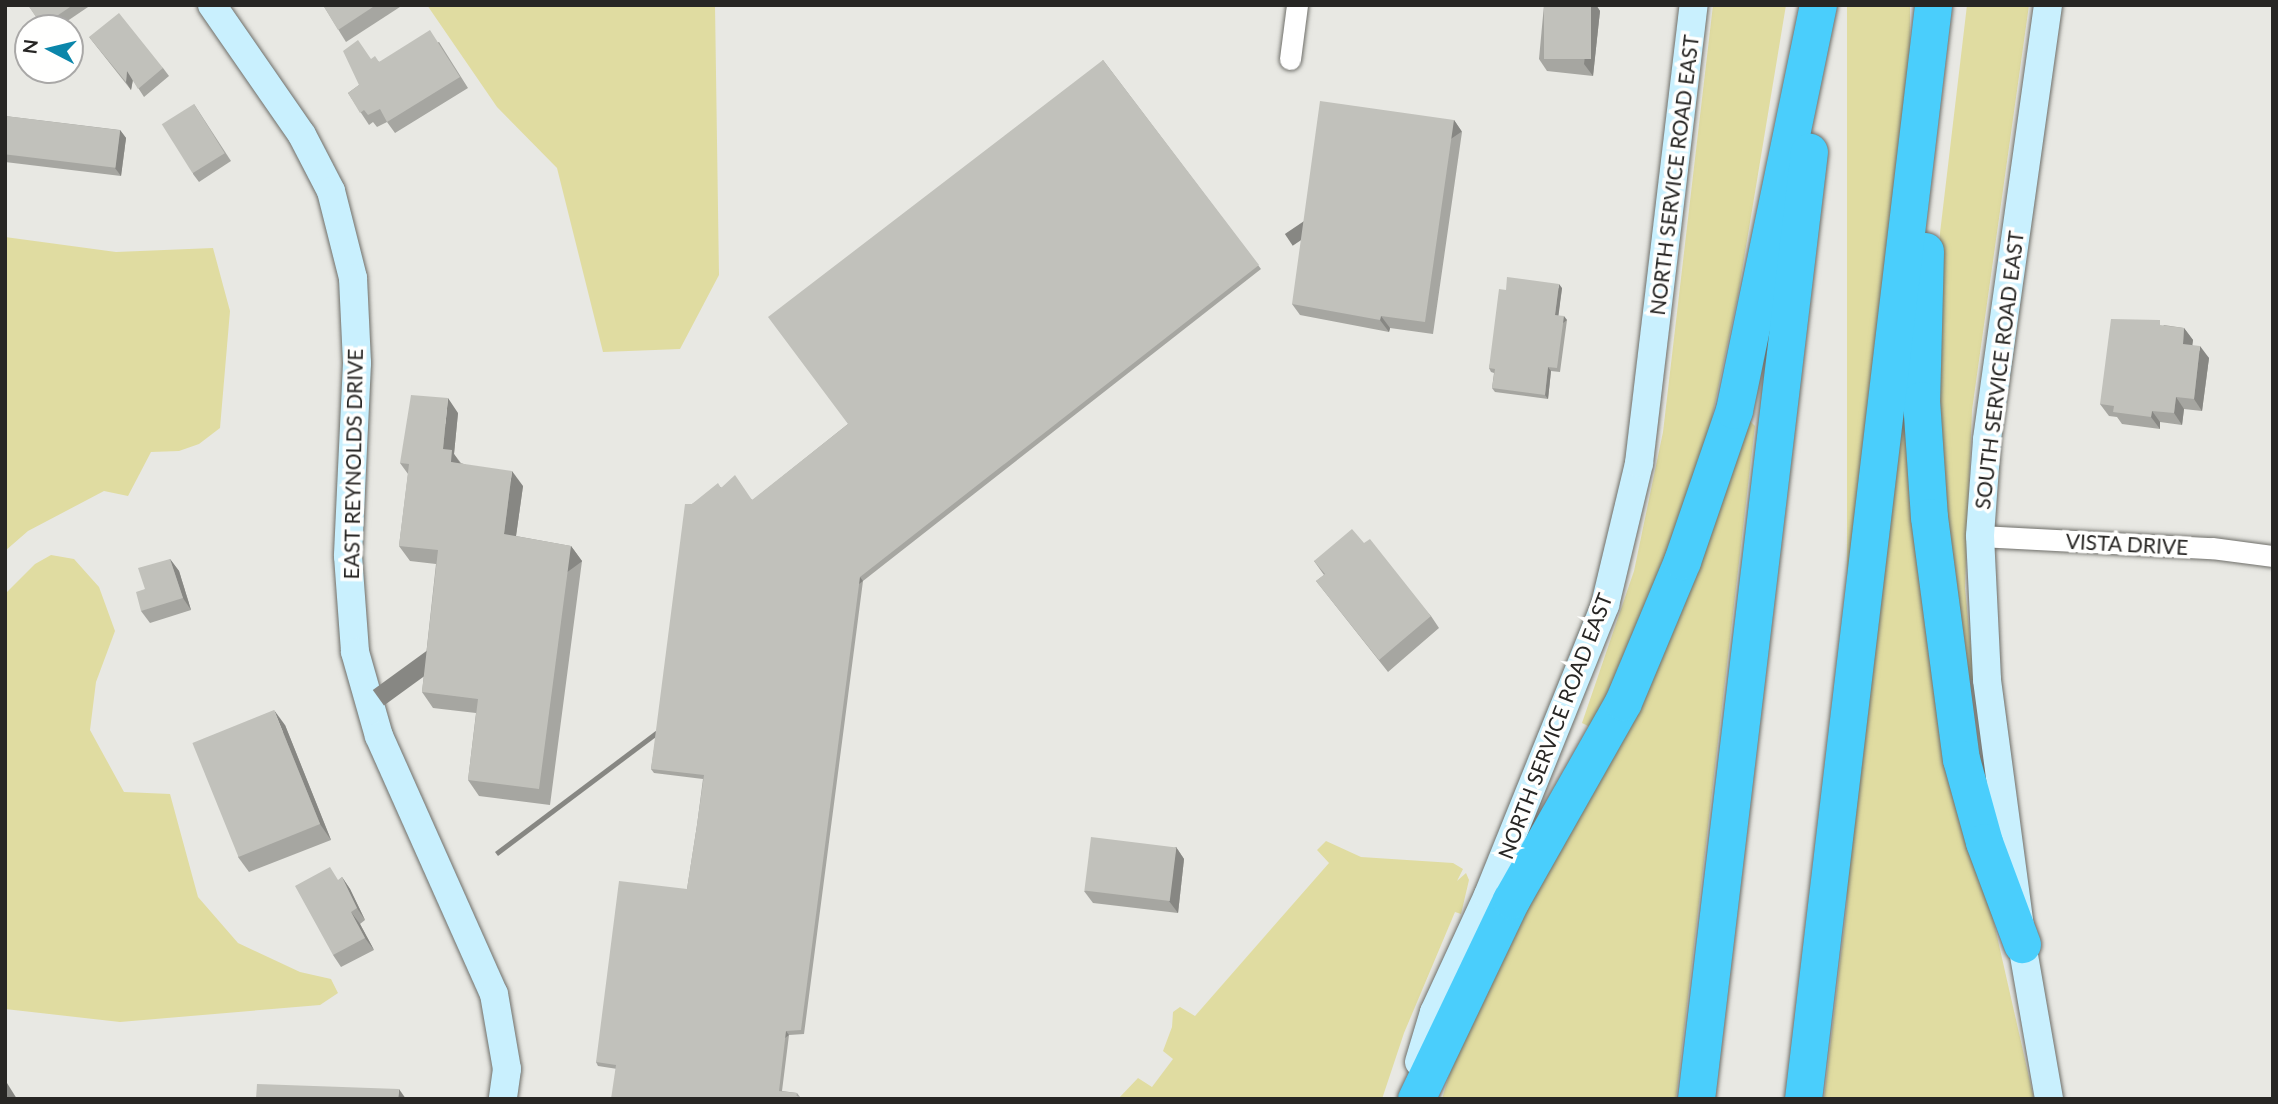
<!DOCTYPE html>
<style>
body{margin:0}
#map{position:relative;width:2278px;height:1104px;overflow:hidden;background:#e8e8e3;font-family:Lato,sans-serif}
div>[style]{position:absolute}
.green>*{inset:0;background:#e0dca1;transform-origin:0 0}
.roads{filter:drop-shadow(0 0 2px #6e6e69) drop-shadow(0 0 2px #6e6e69)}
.street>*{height:21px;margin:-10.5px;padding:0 10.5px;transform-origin:10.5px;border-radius:10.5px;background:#fff}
.secondary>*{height:28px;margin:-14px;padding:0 14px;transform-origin:14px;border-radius:14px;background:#c9f0fe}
.highway>*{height:37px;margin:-18.5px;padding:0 18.5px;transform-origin:18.5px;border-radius:18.5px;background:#4acefc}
.wall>*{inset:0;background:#a6a6a1}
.shaded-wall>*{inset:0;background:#878783;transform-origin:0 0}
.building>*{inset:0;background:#c1c1bb;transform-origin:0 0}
span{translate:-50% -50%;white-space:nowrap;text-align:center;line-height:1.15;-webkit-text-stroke:7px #fffffe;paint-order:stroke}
.street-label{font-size:21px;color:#272624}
.frame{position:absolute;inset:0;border:7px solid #272624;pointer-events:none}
.north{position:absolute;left:14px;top:14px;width:70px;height:70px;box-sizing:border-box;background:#fffffe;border:2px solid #a9a8a7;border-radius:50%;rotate:277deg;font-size:19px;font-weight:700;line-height:28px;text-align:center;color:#272624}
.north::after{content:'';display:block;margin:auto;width:24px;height:32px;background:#0b86aa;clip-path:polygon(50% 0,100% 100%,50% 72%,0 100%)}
</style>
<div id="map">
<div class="green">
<div style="clip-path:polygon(427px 5px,715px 5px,719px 275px,680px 349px,603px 352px,557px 168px,497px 107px)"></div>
<div style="clip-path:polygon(1713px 5px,1786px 5px,1738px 295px,1705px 450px,1632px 643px,1590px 727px,1582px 723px,1634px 571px,1663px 432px)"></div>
<div style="left:1847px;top:5px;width:63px;height:1102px"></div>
<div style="clip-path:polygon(1967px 5px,2029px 5px,1972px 410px,1965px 588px,1974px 680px,1967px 680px,1954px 610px,1937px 410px,1940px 233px)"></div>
<div style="clip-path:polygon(5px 237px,116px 252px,213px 248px,230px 311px,220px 428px,199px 444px,179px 451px,151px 452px,128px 496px,104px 491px,28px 531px,5px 551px)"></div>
<div style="clip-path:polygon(1749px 420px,1755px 426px,1676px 1099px,1442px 1099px,1455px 1056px)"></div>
<div style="clip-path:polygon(1901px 445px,1908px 445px,1989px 901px,2034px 1099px,1824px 1099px)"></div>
<div style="clip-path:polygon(51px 555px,74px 559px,99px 587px,115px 631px,96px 682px,90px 730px,124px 792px,170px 794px,198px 897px,238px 943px,300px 972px,331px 979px,338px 993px,320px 1005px,120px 1022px,5px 1009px,5px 594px,35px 564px)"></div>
<div style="clip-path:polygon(1326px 841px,1361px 857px,1453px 863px,1463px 869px,1457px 881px,1466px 873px,1469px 880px,1461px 914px,1455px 912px,1404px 1033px,1382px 1099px,1118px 1099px,1138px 1078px,1152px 1087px,1173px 1059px,1163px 1051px,1172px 1027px,1173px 1012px,1180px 1007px,1195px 1016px,1329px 863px,1317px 850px)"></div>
</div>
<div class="roads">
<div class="street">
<div style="left:1290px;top:59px;width:54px;rotate:-82.6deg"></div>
<div style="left:1980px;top:536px;width:232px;rotate:3deg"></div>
<div style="left:2212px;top:548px;width:62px;rotate:7.5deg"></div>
</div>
<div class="secondary">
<div style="left:212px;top:5px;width:158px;rotate:55.3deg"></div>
<div style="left:302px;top:135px;width:63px;rotate:62.6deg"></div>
<div style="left:331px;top:191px;width:90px;rotate:75.8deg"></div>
<div style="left:353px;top:278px;width:85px;rotate:87.3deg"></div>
<div style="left:357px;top:363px;width:193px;rotate:92.7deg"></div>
<div style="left:348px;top:556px;width:96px;rotate:85.8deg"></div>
<div style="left:355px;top:652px;width:87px;rotate:74.1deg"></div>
<div style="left:379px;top:736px;width:282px;rotate:66deg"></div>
<div style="left:494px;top:994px;width:76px;rotate:80.2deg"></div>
<div style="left:507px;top:1069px;width:30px;rotate:98deg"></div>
<div style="left:2048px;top:5px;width:439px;rotate:98deg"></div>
<div style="left:1987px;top:440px;width:96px;rotate:94.2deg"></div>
<div style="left:1980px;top:536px;width:144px;rotate:87.2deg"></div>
<div style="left:1987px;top:680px;width:266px;rotate:82.4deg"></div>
<div style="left:2022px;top:944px;width:157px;rotate:80.1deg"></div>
<div style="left:1419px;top:1062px;width:52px;rotate:-73.3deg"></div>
<div style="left:1434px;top:1012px;width:129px;rotate:-65.2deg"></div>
<div style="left:1488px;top:895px;width:313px;rotate:-68deg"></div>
<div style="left:1605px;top:605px;width:146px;rotate:-76.5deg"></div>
<div style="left:1639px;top:463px;width:461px;rotate:-83.2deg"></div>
</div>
<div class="highway">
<div style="left:1925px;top:251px;width:149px;rotate:91.5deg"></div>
<div style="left:1921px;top:400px;width:117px;rotate:86.1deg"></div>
<div style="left:1929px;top:517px;width:244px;rotate:82.5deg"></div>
<div style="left:1961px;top:759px;width:86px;rotate:74.5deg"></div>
<div style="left:1984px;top:842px;width:109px;rotate:69.6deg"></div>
<div style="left:1416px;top:1099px;width:221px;rotate:-64.5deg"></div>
<div style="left:1511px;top:900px;width:227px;rotate:-60.5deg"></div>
<div style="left:1623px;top:702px;width:153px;rotate:-67.3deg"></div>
<div style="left:1682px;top:561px;width:160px;rotate:-71deg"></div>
<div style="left:1734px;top:410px;width:414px;rotate:-78.3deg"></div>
<div style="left:1696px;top:1099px;width:954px;rotate:-83.2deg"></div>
<div style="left:1803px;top:1099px;width:1102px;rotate:-83.22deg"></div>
</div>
</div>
<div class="wall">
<div style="clip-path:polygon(28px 5px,91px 5px,57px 28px,44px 28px)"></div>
<div style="clip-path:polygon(323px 5px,403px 5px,346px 42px)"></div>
<div style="clip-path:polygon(1544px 5px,1596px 5px,1600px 11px,1593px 76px,1547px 71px,1539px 59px)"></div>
<div style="clip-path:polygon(89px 37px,163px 68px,169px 76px,144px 97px,133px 80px,131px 90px)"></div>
<div style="clip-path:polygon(439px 42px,468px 88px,395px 133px,387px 122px,377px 127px,373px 122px,369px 125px,348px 93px,359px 85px,371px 59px,380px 62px)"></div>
<div style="clip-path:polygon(1103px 60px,1261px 269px,863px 581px,804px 1034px,789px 1035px,782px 1091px,797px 1093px,800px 1097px,598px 1066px,596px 1062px,687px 889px,697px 825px,703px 779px,654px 773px,651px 769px,692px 504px,720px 487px,753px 500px,848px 424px)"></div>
<div style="clip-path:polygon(194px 104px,231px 161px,199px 182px,193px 174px)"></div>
<div style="clip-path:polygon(5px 116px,120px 130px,126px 138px,121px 176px,5px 162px)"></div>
<div style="clip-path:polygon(1454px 120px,1462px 132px,1433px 334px,1390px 328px,1389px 332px,1300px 315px,1292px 304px)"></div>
<div style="clip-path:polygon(1562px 288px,1558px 316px,1567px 320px,1560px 372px,1551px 371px,1548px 399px,1495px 392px,1492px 388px,1494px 373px,1491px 372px,1489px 368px,1506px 290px)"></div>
<div style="clip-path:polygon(2164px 325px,2184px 328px,2193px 340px,2192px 345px,2209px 358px,2202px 411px,2184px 409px,2182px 425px,2160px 422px,2160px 429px,2122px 424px,2117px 417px,2109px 416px,2100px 404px)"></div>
<div style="clip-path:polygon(458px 413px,454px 454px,461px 463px,523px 486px,516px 536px,571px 546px,582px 561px,550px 805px,479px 796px,468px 780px,476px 713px,433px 708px,422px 692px,436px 564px,410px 561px,399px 546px,408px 474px,400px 463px)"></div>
<div style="clip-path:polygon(1364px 543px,1431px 616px,1439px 628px,1388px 672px,1316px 581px,1324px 575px,1314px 561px)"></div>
<div style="clip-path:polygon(170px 559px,179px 571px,191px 610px,150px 623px,141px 611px,145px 589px)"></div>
<div style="clip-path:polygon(285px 725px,331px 840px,249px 872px,238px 857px)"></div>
<div style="clip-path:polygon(1176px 847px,1184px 859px,1178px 913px,1093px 903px,1084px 891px)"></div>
<div style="clip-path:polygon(342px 877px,350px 889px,365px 920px,360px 924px,374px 950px,341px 967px,333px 955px,339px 880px)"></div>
</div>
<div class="shaded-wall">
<div style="clip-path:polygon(1591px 5px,1596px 5px,1600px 11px,1593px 76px,1584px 64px)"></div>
<div style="clip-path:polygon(127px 71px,133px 79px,131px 90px,126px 82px)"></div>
<div style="left:1454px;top:120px;width:14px;height:204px;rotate:56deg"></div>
<div style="clip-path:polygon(120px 130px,126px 138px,121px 176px,115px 168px)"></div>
<div style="clip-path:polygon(1559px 284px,1562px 288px,1558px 319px,1555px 315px)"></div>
<div style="clip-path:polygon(1381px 316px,1390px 328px,1389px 332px,1380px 320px)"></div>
<div style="left:1564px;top:316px;width:5px;height:52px;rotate:53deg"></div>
<div style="clip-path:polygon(2184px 328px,2193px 340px,2191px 356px,2183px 344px)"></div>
<div style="clip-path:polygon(2200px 346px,2209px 358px,2202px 411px,2194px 399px)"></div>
<div style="clip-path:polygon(1548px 367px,1551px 371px,1548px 399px,1545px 395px)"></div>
<div style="clip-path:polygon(2176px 397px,2184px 409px,2182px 425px,2174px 413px)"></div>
<div style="clip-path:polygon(448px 398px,458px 413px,454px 454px,462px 466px,451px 462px,443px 449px)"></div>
<div style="clip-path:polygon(2152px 411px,2160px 422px,2160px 429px,2151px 417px)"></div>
<div style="clip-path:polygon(512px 471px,523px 486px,514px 550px,504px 534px)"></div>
<div style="left:571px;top:546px;width:19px;height:245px;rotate:54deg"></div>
<div style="clip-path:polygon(170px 559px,179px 571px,191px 610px,183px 598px)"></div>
<div style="left:860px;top:577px;width:5px;height:457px;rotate:53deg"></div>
<div style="clip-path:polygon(274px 710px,285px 725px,331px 840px,320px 824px)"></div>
<div style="clip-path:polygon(1176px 847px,1184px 859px,1178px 913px,1169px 901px)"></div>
<div style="clip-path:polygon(342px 877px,350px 889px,365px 920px,357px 908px)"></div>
<div style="clip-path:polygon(351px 912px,360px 924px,374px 950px,365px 938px)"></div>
<div style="left:786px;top:1031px;width:5px;height:60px;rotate:53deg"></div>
<div style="clip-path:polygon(7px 1083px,17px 1099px,5px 1099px)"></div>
<div style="clip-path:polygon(399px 1089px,406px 1099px,398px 1099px)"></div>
</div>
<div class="building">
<div style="clip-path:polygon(28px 5px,73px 5px,42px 26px)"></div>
<div style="clip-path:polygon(323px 5px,376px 5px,338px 30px)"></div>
<div style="left:1544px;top:5px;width:47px;height:54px"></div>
<div style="clip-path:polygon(119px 13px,163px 68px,138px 89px,127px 71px,126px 82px,89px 37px)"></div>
<div style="clip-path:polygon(430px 30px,460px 77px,387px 122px,380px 109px,368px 115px,364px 110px,360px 113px,348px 93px,359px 85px,343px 51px,358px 40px,371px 59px,375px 56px,379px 62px)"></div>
<div style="clip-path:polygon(1103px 60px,1259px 265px,860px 577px,801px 1030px,786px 1031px,779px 1091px,797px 1093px,796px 1099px,611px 1099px,616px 1065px,596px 1062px,619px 881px,687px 889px,697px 825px,704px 775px,651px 769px,685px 504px,692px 504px,718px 483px,721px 488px,735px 475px,752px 500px,848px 424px,768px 317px)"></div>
<div style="clip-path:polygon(1320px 101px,1454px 120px,1425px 322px,1381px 316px,1380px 320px,1292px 304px)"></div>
<div style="left:194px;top:104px;width:58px;height:38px;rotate:58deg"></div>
<div style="left:5px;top:116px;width:116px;height:38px;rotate:7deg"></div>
<div style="clip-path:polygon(1507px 277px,1559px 284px,1555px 315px,1564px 316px,1557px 368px,1548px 367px,1545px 395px,1492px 388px,1495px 369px,1489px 368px,1499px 289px,1506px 290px)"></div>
<div style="clip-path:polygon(2111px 319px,2160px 320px,2160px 325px,2184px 328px,2183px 344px,2200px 346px,2194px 399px,2176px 397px,2174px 413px,2152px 411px,2151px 417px,2113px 412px,2114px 406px,2100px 404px)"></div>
<div style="clip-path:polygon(411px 395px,448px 398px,443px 449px,452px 450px,451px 462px,512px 471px,504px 534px,571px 546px,539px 789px,468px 780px,478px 699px,422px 692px,438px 550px,399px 546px,409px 464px,400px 463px)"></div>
<div style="clip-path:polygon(1352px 529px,1364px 543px,1370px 539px,1431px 616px,1379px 660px,1316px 581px,1325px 574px,1314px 561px)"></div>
<div style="clip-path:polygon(170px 559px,183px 598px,141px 611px,136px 592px,145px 589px,138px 568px)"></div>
<div style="left:274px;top:710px;width:123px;height:88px;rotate:68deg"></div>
<div style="left:1091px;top:837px;width:86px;height:54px;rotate:7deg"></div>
<div style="clip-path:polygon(330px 867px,338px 880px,342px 877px,357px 908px,351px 912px,365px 938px,333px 955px,295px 886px)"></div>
<div style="clip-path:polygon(257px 1084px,399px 1089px,398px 1099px,256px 1099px)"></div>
</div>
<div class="street-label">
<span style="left:1674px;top:175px;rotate:-83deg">NORTH SERVICE ROAD EAST</span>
<span style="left:1999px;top:370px;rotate:-83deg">SOUTH SERVICE ROAD EAST</span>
<span style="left:353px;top:464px;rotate:-89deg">EAST REYNOLDS DRIVE</span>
<span style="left:2127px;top:544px;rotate:3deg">VISTA DRIVE</span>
<span style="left:1555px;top:726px;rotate:-69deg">NORTH SERVICE ROAD EAST</span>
</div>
<div class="frame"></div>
<div class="north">N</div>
</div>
